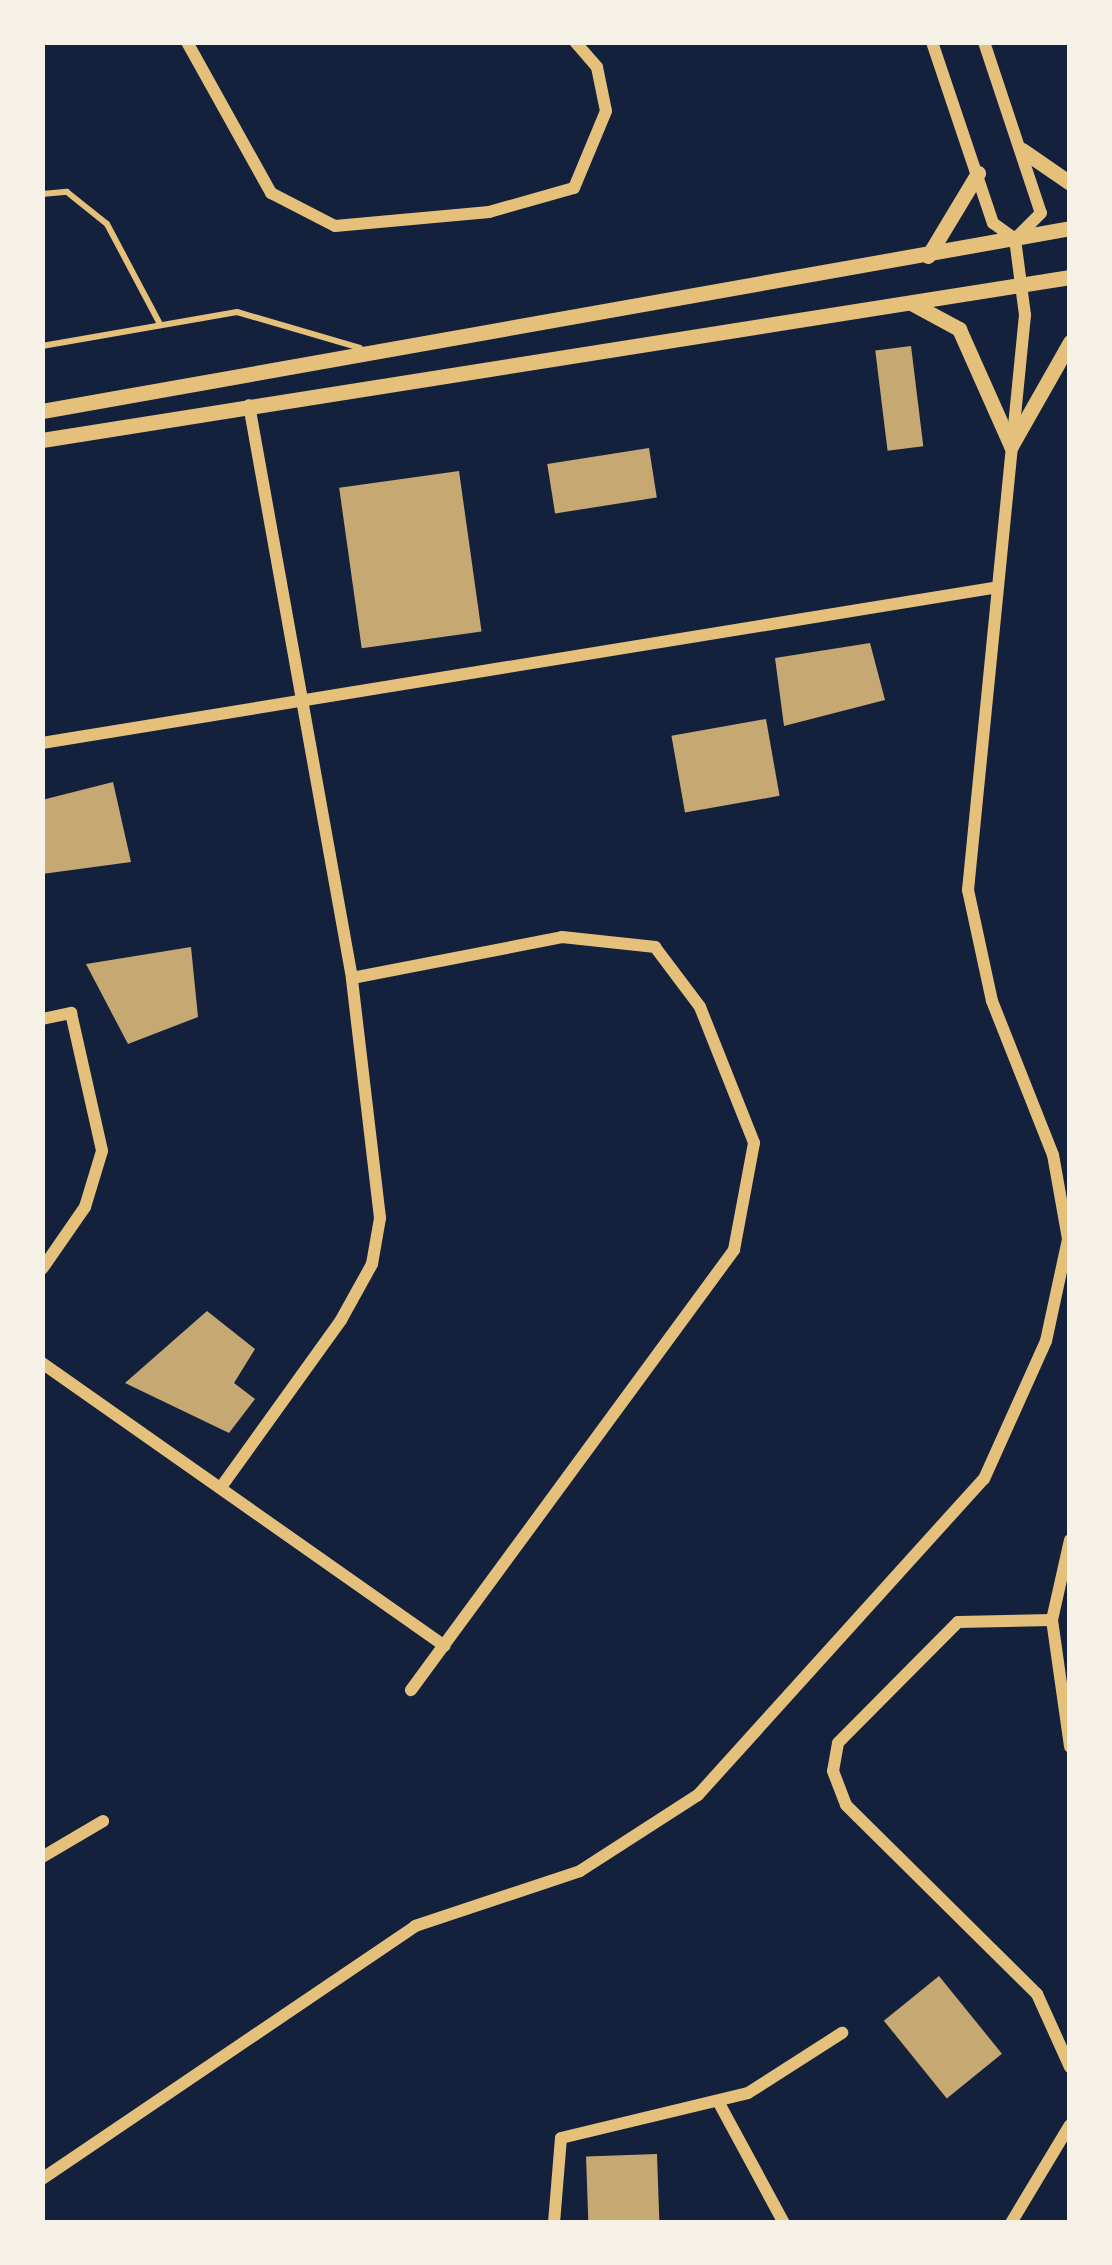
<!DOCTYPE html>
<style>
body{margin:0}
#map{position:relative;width:1112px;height:2265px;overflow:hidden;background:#14213d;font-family:"Sofia Sans Condensed",sans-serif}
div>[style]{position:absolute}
.building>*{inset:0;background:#c6a872;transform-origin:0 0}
.service>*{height:6px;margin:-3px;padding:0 3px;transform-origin:3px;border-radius:3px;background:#e5c07b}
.minor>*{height:12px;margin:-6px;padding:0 6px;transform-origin:6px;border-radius:6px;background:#e5c07b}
.tertiary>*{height:15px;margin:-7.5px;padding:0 7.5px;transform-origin:7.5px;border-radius:7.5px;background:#e5c07b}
span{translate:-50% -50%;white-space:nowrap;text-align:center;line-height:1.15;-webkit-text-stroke:10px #f6f1e7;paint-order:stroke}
.frame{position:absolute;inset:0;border:45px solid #f6f1e7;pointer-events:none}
</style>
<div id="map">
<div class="building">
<div style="left:911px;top:346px;width:101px;height:36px;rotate:83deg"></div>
<div style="left:649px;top:448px;width:50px;height:103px;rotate:81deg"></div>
<div style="left:459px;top:471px;width:162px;height:121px;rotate:82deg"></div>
<div style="clip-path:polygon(870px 643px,885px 700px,784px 726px,775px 658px)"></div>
<div style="left:766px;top:719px;width:78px;height:96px;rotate:80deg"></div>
<div style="clip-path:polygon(113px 782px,131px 862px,42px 874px,42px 800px)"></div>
<div style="clip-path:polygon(191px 947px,198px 1017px,128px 1044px,86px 964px)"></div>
<div style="clip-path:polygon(207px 1311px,255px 1349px,234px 1383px,255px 1399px,229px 1433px,125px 1383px)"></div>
<div style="left:939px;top:1976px;width:100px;height:71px;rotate:51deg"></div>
<div style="left:657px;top:2154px;width:69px;height:71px;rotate:88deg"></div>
</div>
<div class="service">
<div style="left:42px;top:194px;width:25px;rotate:-5deg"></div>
<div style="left:67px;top:192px;width:51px;rotate:38.7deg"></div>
<div style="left:107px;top:224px;width:113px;rotate:62.1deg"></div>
<div style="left:42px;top:346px;width:198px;rotate:-9.9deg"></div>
<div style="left:237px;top:312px;width:128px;rotate:16.3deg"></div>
</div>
<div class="minor">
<div style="left:187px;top:42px;width:173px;rotate:60.9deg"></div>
<div style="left:271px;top:193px;width:72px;rotate:27.3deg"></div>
<div style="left:335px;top:226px;width:155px;rotate:-5.2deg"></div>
<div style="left:489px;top:212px;width:88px;rotate:-15.8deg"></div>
<div style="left:574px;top:188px;width:83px;rotate:-67.4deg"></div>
<div style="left:606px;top:111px;width:45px;rotate:-101.6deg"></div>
<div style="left:597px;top:67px;width:33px;rotate:-131deg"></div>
<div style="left:932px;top:42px;width:191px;rotate:71.4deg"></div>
<div style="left:993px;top:223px;width:27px;rotate:36deg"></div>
<div style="left:984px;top:42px;width:180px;rotate:71.6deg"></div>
<div style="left:1041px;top:213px;width:35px;rotate:135deg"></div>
<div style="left:42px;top:743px;width:964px;rotate:-9.26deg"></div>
<div style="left:352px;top:978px;width:214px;rotate:-11deg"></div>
<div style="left:562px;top:937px;width:94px;rotate:6.1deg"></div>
<div style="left:655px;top:947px;width:75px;rotate:53.1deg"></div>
<div style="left:700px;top:1007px;width:146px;rotate:68.3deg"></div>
<div style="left:754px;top:1143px;width:109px;rotate:100.6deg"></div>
<div style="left:734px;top:1250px;width:546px;rotate:126.28deg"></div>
<div style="left:42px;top:1019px;width:30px;rotate:-12deg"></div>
<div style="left:71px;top:1013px;width:141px;rotate:77.3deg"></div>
<div style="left:102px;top:1151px;width:59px;rotate:106.9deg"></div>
<div style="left:85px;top:1207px;width:75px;rotate:124.7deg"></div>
<div style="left:42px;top:1363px;width:492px;rotate:35.1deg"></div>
<div style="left:224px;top:1483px;width:201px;rotate:-54.3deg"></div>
<div style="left:341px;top:1320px;width:64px;rotate:-61deg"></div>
<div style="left:372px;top:1264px;width:47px;rotate:-80.1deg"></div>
<div style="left:380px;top:1218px;width:242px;rotate:-96.7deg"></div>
<div style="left:352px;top:978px;width:582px;rotate:-100.19deg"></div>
<div style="left:1070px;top:1540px;width:82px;rotate:102.7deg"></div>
<div style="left:1052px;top:1620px;width:128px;rotate:81.9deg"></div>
<div style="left:1052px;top:1620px;width:94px;rotate:178.8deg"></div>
<div style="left:958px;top:1622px;width:170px;rotate:134.8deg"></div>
<div style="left:838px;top:1743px;width:28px;rotate:100deg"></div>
<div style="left:833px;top:1771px;width:36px;rotate:69deg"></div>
<div style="left:846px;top:1805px;width:269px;rotate:44.7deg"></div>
<div style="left:1037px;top:1994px;width:80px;rotate:65.7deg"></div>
<div style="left:42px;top:1857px;width:71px;rotate:-30.5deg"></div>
<div style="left:719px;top:2103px;width:136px;rotate:61.6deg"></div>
<div style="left:42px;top:2179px;width:451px;rotate:-34.1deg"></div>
<div style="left:415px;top:1926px;width:174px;rotate:-18.4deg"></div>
<div style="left:580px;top:1871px;width:140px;rotate:-32.8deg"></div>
<div style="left:698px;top:1795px;width:426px;rotate:-47.9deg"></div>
<div style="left:984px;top:1479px;width:151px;rotate:-65.8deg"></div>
<div style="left:1046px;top:1341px;width:104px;rotate:-77.8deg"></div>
<div style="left:1068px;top:1239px;width:85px;rotate:-100.1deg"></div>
<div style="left:1053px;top:1155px;width:166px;rotate:-111.6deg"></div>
<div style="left:992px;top:1001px;width:114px;rotate:-102.2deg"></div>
<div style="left:968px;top:890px;width:578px;rotate:-84.34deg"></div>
<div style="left:1025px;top:315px;width:77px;rotate:-97.5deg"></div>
<div style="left:554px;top:2223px;width:85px;rotate:-85.3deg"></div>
<div style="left:561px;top:2138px;width:192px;rotate:-13.5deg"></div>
<div style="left:748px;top:2093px;width:112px;rotate:-32.6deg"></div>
<div style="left:1011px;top:2223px;width:114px;rotate:-59deg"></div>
</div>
<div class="tertiary">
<div style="left:1022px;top:150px;width:58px;rotate:34.5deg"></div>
<div style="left:928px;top:256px;width:97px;rotate:-58.9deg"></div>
<div style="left:911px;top:303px;width:55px;rotate:28.4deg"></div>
<div style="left:959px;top:329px;width:128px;rotate:66deg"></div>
<div style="left:42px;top:411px;width:1044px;rotate:-10.09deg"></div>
<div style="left:42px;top:440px;width:1041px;rotate:-9.01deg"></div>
<div style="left:1011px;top:446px;width:120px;rotate:-60.4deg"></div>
</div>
<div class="frame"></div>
</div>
